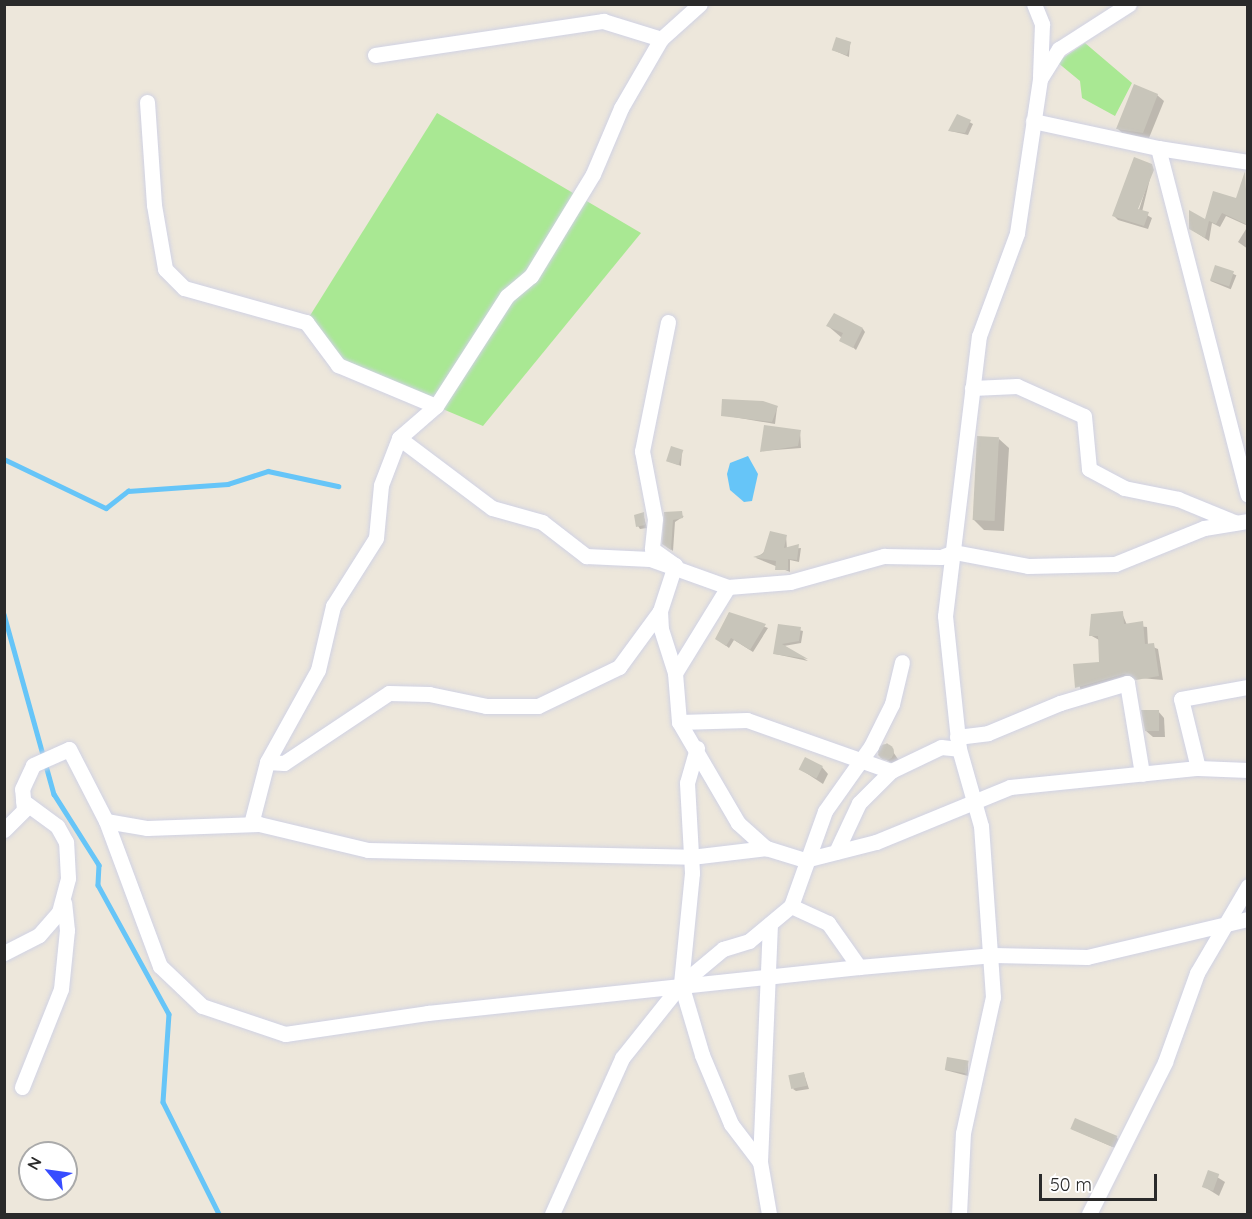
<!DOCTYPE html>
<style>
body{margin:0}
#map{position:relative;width:1252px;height:1219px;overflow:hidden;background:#ede7db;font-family:Quicksand,sans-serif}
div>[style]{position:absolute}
.green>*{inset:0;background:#a9e893}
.water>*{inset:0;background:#66c5f8}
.shadow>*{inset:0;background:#0003;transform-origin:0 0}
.stream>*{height:4.5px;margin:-2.25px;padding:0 2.25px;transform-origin:2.25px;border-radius:2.25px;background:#66c5f8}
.building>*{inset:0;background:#c8c5ba;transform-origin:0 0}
.round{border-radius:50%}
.roads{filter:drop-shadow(0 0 2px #d0d2e4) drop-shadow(0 0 2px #d0d2e4)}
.minor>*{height:15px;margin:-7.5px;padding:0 7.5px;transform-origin:7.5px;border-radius:7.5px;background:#fff}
span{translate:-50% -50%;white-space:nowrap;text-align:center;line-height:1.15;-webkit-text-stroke:5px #fff;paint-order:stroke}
.frame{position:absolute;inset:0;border:6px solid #2a2a2a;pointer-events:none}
.north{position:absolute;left:18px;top:1141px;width:60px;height:60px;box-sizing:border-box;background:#fff;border:2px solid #aaa;border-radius:50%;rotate:299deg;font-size:16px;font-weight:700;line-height:24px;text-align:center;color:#2a2a2a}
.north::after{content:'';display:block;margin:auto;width:21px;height:27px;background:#374cff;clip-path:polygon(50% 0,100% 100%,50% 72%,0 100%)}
.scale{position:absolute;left:1039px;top:1174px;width:118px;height:27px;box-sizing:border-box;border:3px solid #2a2a2a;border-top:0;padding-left:8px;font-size:18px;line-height:21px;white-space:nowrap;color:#2a2a2a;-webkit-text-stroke:4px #fff;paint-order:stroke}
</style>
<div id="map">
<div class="green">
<div style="clip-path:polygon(1085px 43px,1132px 83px,1115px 116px,1082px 98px,1080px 81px,1057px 62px)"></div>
<div style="clip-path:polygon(437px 113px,641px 233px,483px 426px,338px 365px,306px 322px)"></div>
</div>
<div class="water">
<div style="clip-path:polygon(748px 456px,758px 474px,752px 501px,744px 502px,730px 490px,727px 474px,730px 463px)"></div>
</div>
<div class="shadow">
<div style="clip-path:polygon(850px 44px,849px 57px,833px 50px)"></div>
<div style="clip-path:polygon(1157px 95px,1164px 101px,1149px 138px,1124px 135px,1118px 129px)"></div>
<div style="clip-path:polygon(958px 116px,973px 124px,968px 135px,950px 131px)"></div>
<div style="clip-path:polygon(1153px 166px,1142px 212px,1152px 218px,1148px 229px,1118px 220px,1114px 216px,1137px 216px)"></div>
<div style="clip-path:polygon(1240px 192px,1248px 195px,1248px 226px,1226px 216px,1220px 227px,1212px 223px,1209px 241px,1191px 229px,1190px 212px,1206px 221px,1237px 200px)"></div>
<div style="clip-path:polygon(1248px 226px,1248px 249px,1238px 242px)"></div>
<div style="left:1216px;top:267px;width:22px;height:15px;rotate:22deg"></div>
<div style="clip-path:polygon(828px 326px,863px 329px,865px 332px,856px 350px)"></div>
<div style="clip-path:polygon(777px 408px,775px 424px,722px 415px)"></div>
<div style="clip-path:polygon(800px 431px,801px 448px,761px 451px)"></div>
<div style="clip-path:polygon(999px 439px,1009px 448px,1004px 531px,984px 530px,974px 520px)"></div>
<div style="clip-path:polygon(682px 451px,681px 466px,668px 461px)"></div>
<div style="clip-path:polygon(665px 513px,684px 516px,675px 522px,673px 551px,667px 547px)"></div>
<div style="clip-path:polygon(643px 514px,647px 528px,640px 529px,638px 526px)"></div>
<div style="clip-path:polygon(786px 536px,787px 549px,801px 548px,799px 562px,790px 560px,790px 572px,756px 558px)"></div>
<div style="clip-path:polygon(729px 613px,768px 628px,753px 652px,734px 640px,729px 648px,717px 639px)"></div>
<div style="clip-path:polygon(1122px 613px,1127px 625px,1147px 627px,1148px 645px,1158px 649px,1163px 680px,1129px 677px,1081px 692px,1075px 665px,1101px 663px,1099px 640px,1090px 635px)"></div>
<div style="clip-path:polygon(779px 625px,803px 631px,801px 643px,784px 646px,808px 661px,775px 654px)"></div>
<div style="clip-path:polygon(1158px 711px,1164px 718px,1165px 737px,1153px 737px,1146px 731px)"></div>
<div style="clip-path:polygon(887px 743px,900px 762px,895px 765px,878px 755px)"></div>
<div style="clip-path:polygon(822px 767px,828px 774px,823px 784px,800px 769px)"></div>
<div style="clip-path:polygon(968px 1062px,968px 1076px,945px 1070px)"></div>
<div style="clip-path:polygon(804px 1074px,809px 1089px,796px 1091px,793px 1089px)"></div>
<div style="clip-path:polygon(1072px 1129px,1116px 1137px,1119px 1140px,1115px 1148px)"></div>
<div style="clip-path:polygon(1209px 1172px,1225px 1182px,1219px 1196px,1203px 1186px)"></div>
</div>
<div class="stream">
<div style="left:4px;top:459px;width:113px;rotate:25.7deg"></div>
<div style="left:106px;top:508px;width:28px;rotate:-38deg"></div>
<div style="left:128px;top:491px;width:100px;rotate:-4deg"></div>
<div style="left:228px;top:484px;width:42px;rotate:-18deg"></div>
<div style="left:268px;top:471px;width:72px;rotate:12.1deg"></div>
<div style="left:4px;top:614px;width:187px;rotate:74.5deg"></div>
<div style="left:54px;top:794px;width:84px;rotate:57.6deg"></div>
<div style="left:99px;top:865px;width:20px;rotate:93deg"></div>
<div style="left:98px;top:885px;width:147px;rotate:61.2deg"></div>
<div style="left:169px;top:1014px;width:88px;rotate:93.9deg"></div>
<div style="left:163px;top:1102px;width:125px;rotate:63.4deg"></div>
</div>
<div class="building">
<div style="left:836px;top:37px;width:16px;height:14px;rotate:18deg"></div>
<div style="clip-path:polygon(1134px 84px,1158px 94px,1143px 133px,1116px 129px)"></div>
<div style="clip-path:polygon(957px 114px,971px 120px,965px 133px,948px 131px)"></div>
<div style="clip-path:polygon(1134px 157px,1152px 164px,1154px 170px,1138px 209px,1149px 212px,1144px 226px,1112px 216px)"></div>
<div style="clip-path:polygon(1245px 171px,1248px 225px,1222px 213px,1216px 224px,1209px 221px,1205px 238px,1189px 229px,1189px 210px,1205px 219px,1213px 191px,1236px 198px)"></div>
<div style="left:1215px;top:265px;width:20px;height:16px;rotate:18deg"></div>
<div style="clip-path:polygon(834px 313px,863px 328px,853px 348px,839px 341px,843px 333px,826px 326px)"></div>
<div style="clip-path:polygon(722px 399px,763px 401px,778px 406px,772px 422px,721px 416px)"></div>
<div style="clip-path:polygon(764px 425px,801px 430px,798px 446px,760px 452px)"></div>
<div style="left:977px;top:436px;width:22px;height:84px;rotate:3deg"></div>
<div style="left:671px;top:446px;width:13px;height:16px;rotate:18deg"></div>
<div style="clip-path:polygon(682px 511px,683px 518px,673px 520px,671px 550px,662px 544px,664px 512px)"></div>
<div style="clip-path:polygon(644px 512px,645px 525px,636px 527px,634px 515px)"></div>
<div style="clip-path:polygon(770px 531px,787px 535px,784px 548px,799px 544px,797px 560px,788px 559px,788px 570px,775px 570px,776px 561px,753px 557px,763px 554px)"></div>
<div style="clip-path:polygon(1123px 611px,1124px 624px,1143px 621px,1145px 644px,1154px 643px,1159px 676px,1136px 680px,1124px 674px,1075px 688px,1073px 664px,1099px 662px,1098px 636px,1089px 636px,1091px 614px)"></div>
<div style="clip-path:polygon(729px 612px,766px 624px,750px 650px,731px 638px,726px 646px,715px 639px)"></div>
<div style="clip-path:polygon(778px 624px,801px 627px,799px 641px,782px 644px,808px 659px,773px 654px)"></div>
<div style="clip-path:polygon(1141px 710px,1159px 710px,1159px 731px,1145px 731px)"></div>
<div class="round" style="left:878px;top:744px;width:16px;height:16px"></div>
<div style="left:805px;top:757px;width:20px;height:14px;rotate:27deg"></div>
<div style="left:947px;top:1057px;width:22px;height:13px;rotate:10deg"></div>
<div style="left:804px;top:1072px;width:14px;height:16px;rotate:78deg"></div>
<div style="left:1075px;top:1118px;width:46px;height:12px;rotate:23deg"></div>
<div style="left:1208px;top:1170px;width:12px;height:18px;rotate:20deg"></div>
</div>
<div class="roads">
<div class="minor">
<div style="left:1034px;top:4px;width:22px;rotate:68deg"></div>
<div style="left:1042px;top:24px;width:52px;rotate:92.2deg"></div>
<div style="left:375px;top:55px;width:231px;rotate:-8.5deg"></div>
<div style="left:603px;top:21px;width:61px;rotate:17.2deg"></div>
<div style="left:147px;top:102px;width:103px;rotate:86.1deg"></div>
<div style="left:154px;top:205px;width:65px;rotate:80.2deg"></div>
<div style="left:165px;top:269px;width:27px;rotate:45deg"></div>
<div style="left:184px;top:288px;width:127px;rotate:15.6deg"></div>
<div style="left:306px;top:322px;width:54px;rotate:53.3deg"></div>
<div style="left:338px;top:365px;width:106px;rotate:22.7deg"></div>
<div style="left:1033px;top:121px;width:128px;rotate:12.2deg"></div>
<div style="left:1158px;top:148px;width:358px;rotate:75.5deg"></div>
<div style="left:1158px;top:148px;width:91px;rotate:8.8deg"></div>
<div style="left:668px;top:322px;width:132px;rotate:101.4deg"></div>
<div style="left:642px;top:451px;width:69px;rotate:79.2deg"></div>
<div style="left:655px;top:519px;width:30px;rotate:96deg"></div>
<div style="left:652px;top:549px;width:28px;rotate:35deg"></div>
<div style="left:675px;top:565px;width:48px;rotate:108.1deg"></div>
<div style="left:660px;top:611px;width:18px;rotate:87deg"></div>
<div style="left:661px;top:629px;width:46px;rotate:72.3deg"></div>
<div style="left:675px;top:673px;width:49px;rotate:85.3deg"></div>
<div style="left:679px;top:722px;width:117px;rotate:59.7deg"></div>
<div style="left:738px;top:823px;width:38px;rotate:42deg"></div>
<div style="left:972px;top:388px;width:45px;rotate:-2.5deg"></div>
<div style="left:1017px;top:386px;width:73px;rotate:24.1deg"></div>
<div style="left:1084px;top:416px;width:53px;rotate:84.6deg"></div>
<div style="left:1089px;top:469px;width:40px;rotate:28deg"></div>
<div style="left:1124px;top:488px;width:55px;rotate:11.5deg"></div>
<div style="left:1178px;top:499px;width:61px;rotate:22.3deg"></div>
<div style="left:399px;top:438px;width:116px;rotate:37deg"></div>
<div style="left:492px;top:508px;width:52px;rotate:15.6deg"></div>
<div style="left:542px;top:522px;width:56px;rotate:37.7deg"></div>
<div style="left:586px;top:556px;width:64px;rotate:2.7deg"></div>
<div style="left:650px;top:559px;width:83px;rotate:19.7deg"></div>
<div style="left:728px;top:587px;width:62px;rotate:-4.6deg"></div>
<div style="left:790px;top:582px;width:98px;rotate:-15.5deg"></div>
<div style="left:884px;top:556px;width:57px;rotate:1deg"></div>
<div style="left:941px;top:557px;width:14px;rotate:-21deg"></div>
<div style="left:954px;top:552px;width:75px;rotate:10.7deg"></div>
<div style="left:1028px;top:566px;width:87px;rotate:-1.3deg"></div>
<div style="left:1115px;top:564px;width:96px;rotate:-22deg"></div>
<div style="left:1204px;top:528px;width:45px;rotate:-9deg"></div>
<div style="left:675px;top:673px;width:101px;rotate:-58.4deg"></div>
<div style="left:679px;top:722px;width:68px;rotate:-1.7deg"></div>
<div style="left:747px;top:720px;width:153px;rotate:19.5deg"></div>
<div style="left:957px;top:737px;width:31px;rotate:-7deg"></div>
<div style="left:988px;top:733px;width:78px;rotate:-22.6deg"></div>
<div style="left:1060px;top:703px;width:70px;rotate:-16.6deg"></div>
<div style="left:1127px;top:683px;width:92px;rotate:80.6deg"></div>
<div style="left:697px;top:748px;width:36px;rotate:106deg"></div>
<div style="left:687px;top:783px;width:90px;rotate:86.8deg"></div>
<div style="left:692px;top:873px;width:112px;rotate:95.7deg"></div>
<div style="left:681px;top:984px;width:74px;rotate:73.5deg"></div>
<div style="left:702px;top:1055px;width:75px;rotate:67.2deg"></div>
<div style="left:731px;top:1124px;width:48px;rotate:52.7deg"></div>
<div style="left:267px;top:762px;width:17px;rotate:3deg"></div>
<div style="left:284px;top:763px;width:126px;rotate:-33.7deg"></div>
<div style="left:389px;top:693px;width:40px;rotate:1.4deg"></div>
<div style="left:429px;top:694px;width:58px;rotate:11.9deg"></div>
<div style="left:486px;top:706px;width:52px"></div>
<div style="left:538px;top:706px;width:90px;rotate:-25.7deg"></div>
<div style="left:619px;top:667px;width:69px;rotate:-53.8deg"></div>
<div style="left:1198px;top:768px;width:71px;rotate:-103.8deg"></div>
<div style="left:1181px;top:699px;width:68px;rotate:-10.2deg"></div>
<div style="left:106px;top:821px;width:155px;rotate:69.6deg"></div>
<div style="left:160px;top:966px;width:58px;rotate:43.6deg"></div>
<div style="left:202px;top:1006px;width:88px;rotate:18.6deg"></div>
<div style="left:285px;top:1034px;width:145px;rotate:-8.4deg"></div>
<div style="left:428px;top:1013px;width:433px;rotate:-6.1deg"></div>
<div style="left:859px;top:967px;width:135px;rotate:-5.1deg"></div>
<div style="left:993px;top:955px;width:94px;rotate:1.2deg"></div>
<div style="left:1087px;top:957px;width:165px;rotate:-13.3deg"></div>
<div style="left:251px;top:824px;width:64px;rotate:-75.5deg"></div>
<div style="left:267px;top:762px;width:105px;rotate:-61deg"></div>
<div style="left:318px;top:670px;width:66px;rotate:-76.8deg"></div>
<div style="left:333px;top:606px;width:80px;rotate:-57.7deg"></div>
<div style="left:376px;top:538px;width:53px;rotate:-84.6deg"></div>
<div style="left:381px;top:485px;width:50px;rotate:-69deg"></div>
<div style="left:399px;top:438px;width:49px;rotate:-40.9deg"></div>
<div style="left:436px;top:406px;width:131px;rotate:-57.2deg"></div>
<div style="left:507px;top:296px;width:31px;rotate:-40deg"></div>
<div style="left:531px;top:276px;width:119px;rotate:-58.7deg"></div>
<div style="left:593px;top:174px;width:72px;rotate:-67deg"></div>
<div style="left:621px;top:108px;width:80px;rotate:-59.9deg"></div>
<div style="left:661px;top:39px;width:52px;rotate:-41.9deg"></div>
<div style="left:4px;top:830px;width:28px;rotate:-45deg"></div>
<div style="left:24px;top:810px;width:21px;rotate:-95deg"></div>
<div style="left:22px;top:789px;width:26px;rotate:-65deg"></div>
<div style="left:33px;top:765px;width:39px;rotate:-24deg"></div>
<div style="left:69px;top:749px;width:81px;rotate:62.8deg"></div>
<div style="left:106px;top:821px;width:42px;rotate:9.7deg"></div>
<div style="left:147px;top:828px;width:112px;rotate:-2deg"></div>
<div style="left:259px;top:824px;width:112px;rotate:13.4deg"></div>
<div style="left:368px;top:850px;width:323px;rotate:1.2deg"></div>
<div style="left:691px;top:857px;width:76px;rotate:-6.8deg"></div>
<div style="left:766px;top:848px;width:41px;rotate:17.1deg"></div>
<div style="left:805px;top:860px;width:73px;rotate:-14.2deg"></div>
<div style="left:876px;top:842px;width:145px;rotate:-22.3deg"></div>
<div style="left:1010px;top:787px;width:189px;rotate:-5.8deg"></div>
<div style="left:1198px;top:768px;width:50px;rotate:2.3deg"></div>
<div style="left:836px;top:852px;width:54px;rotate:-64.9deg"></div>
<div style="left:859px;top:803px;width:45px;rotate:-45deg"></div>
<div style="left:891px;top:771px;width:55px;rotate:-25.6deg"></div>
<div style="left:941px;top:747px;width:18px;rotate:6deg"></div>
<div style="left:791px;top:906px;width:41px;rotate:24.7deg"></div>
<div style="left:828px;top:923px;width:54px;rotate:54.8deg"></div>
<div style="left:4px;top:953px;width:39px;rotate:-27deg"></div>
<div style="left:39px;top:935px;width:30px;rotate:-49deg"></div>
<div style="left:59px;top:912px;width:35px;rotate:-75deg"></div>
<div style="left:68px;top:878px;width:36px;rotate:-93deg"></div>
<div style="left:66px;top:842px;width:18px;rotate:-119deg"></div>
<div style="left:57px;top:826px;width:42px;rotate:-143.7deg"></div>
<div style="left:22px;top:1087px;width:105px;rotate:-68.3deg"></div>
<div style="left:61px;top:989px;width:59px;rotate:-84.2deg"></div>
<div style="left:67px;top:930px;width:27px;rotate:-96deg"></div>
<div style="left:552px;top:1214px;width:171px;rotate:-65.8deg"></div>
<div style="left:622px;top:1058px;width:95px;rotate:-51.4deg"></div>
<div style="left:681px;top:984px;width:55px;rotate:-39.8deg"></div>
<div style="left:723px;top:949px;width:27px;rotate:-17deg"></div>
<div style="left:749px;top:941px;width:55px;rotate:-39.8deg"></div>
<div style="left:791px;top:906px;width:101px;rotate:-70.3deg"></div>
<div style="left:825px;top:811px;width:80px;rotate:-54.7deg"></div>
<div style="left:871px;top:746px;width:47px;rotate:-63.4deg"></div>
<div style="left:892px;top:704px;width:43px;rotate:-76.6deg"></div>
<div style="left:769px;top:1214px;width:53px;rotate:-99.8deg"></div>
<div style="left:760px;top:1162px;width:238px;rotate:-87.6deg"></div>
<div style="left:959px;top:1214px;width:81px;rotate:-87.2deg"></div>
<div style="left:963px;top:1133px;width:139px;rotate:-77.6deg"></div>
<div style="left:993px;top:997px;width:171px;rotate:-94deg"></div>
<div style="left:981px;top:826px;width:80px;rotate:-105.9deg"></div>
<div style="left:959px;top:749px;width:134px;rotate:-96deg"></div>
<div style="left:945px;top:616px;width:282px;rotate:-83.1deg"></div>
<div style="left:979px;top:336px;width:110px;rotate:-69.7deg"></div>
<div style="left:1017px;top:233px;width:156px;rotate:-81.5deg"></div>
<div style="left:1040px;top:79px;width:36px;rotate:-58deg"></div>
<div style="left:1059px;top:49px;width:83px;rotate:-32.7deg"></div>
<div style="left:1089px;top:1214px;width:170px;rotate:-63.4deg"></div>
<div style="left:1165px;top:1062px;width:95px;rotate:-70.2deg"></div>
<div style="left:1197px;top:973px;width:101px;rotate:-59.6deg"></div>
</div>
</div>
<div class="frame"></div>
<div class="north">N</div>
<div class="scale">50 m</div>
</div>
